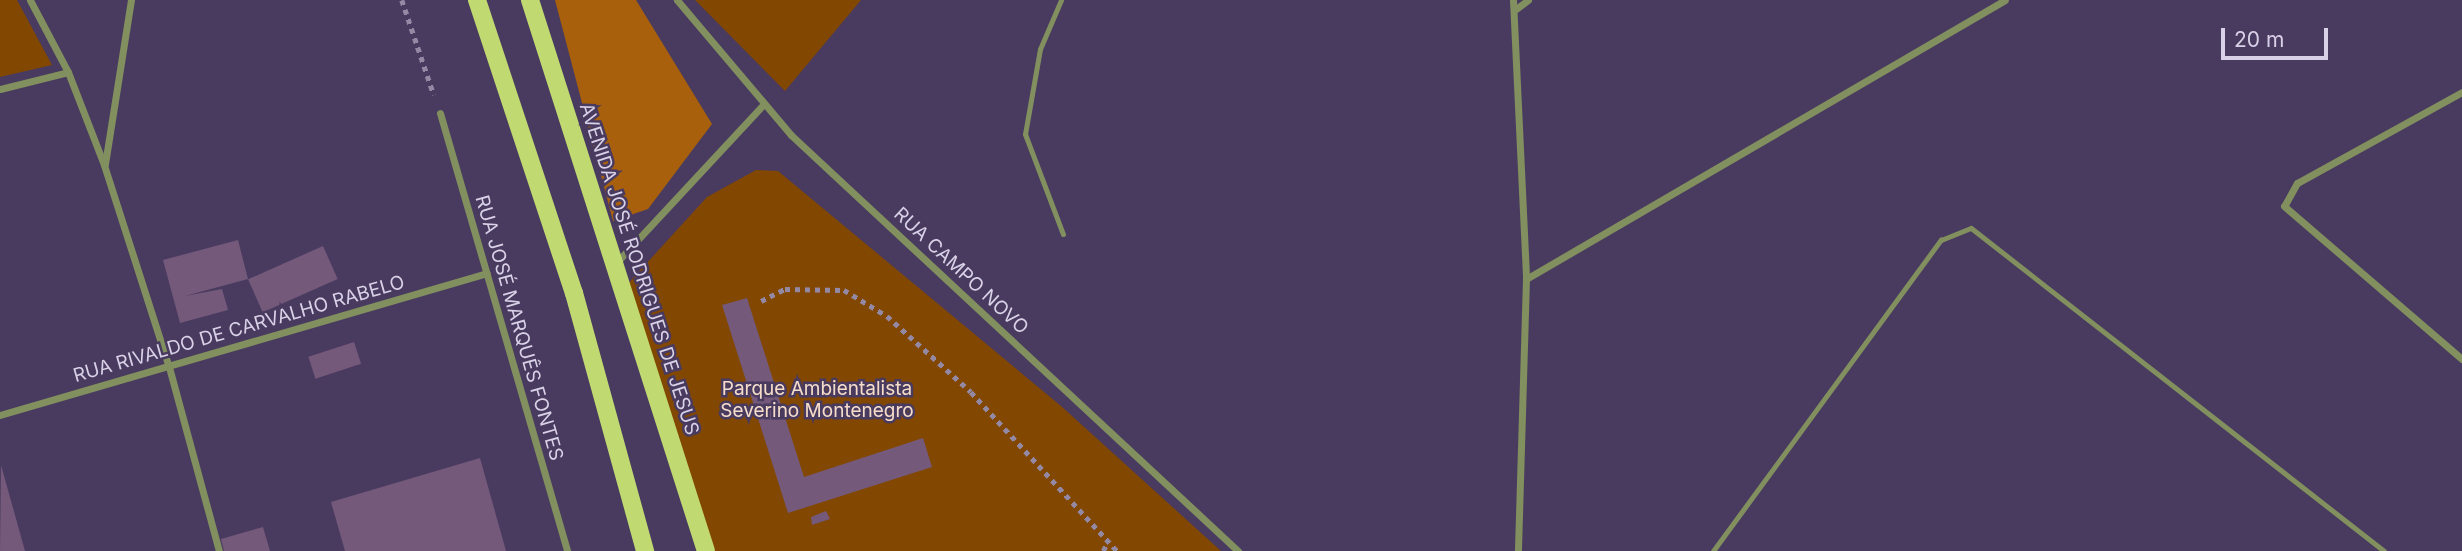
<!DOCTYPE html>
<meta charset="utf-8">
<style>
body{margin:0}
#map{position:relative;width:2462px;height:551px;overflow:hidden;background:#493b5f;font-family:Inter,sans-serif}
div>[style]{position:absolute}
.green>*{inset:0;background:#824700}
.forest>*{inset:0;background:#a8600c}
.building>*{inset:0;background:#74597a;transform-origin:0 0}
.path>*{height:4.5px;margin-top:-2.25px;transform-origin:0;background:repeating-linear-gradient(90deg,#9389a5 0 5px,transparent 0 10px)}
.service>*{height:5px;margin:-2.5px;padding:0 2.5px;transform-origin:2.5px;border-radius:2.5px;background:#828f5e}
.minor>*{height:7px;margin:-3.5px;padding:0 3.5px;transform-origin:3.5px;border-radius:3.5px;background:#828f5e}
.primary>*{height:18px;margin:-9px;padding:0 9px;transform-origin:9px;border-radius:9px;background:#c0da71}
span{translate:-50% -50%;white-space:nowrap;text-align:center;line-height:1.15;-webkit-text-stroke:5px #493b5f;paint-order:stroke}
.street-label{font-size:19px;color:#d8d1e7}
.park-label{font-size:19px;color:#f6ddca}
.scale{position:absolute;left:2221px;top:28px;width:107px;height:32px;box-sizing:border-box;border:4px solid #d8d1e7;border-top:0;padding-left:9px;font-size:21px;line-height:24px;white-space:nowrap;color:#d8d1e7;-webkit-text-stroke:5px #493b5f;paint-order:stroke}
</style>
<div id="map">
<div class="green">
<div style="clip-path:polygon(0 0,17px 0,52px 65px,0 77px)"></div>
<div style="clip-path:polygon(695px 0,861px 0,785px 91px)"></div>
<div style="clip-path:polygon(756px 170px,778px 171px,1061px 406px,1221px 551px,707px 551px,624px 288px,707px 197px)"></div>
</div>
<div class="forest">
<div style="clip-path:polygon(555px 0,636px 0,712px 124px,648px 209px,613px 221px)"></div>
</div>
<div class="building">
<div style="clip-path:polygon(238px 240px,248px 279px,185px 296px,222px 289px,228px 310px,180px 323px,163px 260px)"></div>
<div style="left:323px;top:246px;width:36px;height:82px;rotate:66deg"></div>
<div style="clip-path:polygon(747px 298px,804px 477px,923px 438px,932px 467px,788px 513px,722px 305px)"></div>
<div style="left:354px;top:342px;width:23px;height:48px;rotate:72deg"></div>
<div style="clip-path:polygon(480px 458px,506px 551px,345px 551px,331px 502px)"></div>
<div style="clip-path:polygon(1px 465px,25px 551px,0 551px)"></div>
<div style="clip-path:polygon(826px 511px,830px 519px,812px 525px,811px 517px)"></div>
<div style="clip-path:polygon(263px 527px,270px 551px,224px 551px,221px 539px)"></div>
</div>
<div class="path">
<div style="left:402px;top:0;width:100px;rotate:71.4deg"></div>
<div style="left:761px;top:301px;width:27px;rotate:-27deg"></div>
<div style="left:785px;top:289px;width:59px;rotate:1deg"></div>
<div style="left:844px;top:290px;width:50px;rotate:31.2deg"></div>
<div style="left:887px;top:316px;width:113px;rotate:42.1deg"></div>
<div style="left:971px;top:392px;width:216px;rotate:47.4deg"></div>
<div style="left:1103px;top:551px;width:11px;rotate:-63deg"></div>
</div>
<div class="service">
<div style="left:1061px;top:0;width:53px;rotate:113.2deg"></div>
<div style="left:1040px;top:49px;width:86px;rotate:100deg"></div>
<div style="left:1025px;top:134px;width:107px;rotate:69.2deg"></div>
<div style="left:1713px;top:551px;width:386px;rotate:-53.8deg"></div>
<div style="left:1941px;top:240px;width:32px;rotate:-22deg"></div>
<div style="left:1971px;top:228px;width:524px;rotate:38.03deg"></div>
</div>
<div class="minor">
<div style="left:30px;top:0;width:81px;rotate:62.2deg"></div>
<div style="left:68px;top:72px;width:100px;rotate:68.8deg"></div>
<div style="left:104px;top:165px;width:212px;rotate:72.2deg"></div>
<div style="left:169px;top:367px;width:191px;rotate:74.8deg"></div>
<div style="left:677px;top:0;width:177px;rotate:49.8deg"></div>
<div style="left:791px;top:135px;width:611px;rotate:42.94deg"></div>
<div style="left:1513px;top:0;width:279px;rotate:87.3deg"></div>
<div style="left:1526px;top:279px;width:272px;rotate:91.7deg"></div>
<div style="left:1516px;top:9px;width:15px;rotate:-37deg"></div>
<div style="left:0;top:89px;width:70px;rotate:-14deg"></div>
<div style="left:2462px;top:92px;width:188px;rotate:151.1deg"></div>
<div style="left:2297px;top:183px;width:26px;rotate:119deg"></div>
<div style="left:2284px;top:206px;width:235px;rotate:40.7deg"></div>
<div style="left:440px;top:113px;width:456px;rotate:73.8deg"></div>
<div style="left:105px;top:164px;width:166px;rotate:-81deg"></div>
<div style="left:616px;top:263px;width:216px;rotate:-47.1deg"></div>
<div style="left:1526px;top:279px;width:554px;rotate:-30.22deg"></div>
<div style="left:0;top:415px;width:507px;rotate:-16.26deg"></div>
</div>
<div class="primary">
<div style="left:477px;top:0;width:309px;rotate:71.7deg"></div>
<div style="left:574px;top:293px;width:268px;rotate:74.6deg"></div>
<div style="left:530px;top:0;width:578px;rotate:72.29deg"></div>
</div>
<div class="street-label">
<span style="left:639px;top:269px;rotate:72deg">AVENIDA JOSÉ RODRIGUES DE JESUS</span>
<span style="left:961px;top:271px;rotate:43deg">RUA CAMPO NOVO</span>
<span style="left:519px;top:328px;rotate:74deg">RUA JOSÉ MARQUÊS FONTES</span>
<span style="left:239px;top:329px;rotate:-16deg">RUA RIVALDO DE CARVALHO RABELO</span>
</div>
<div class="park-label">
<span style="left:817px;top:400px">Parque Ambientalista<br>Severino Montenegro</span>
</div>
<div class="scale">20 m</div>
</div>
